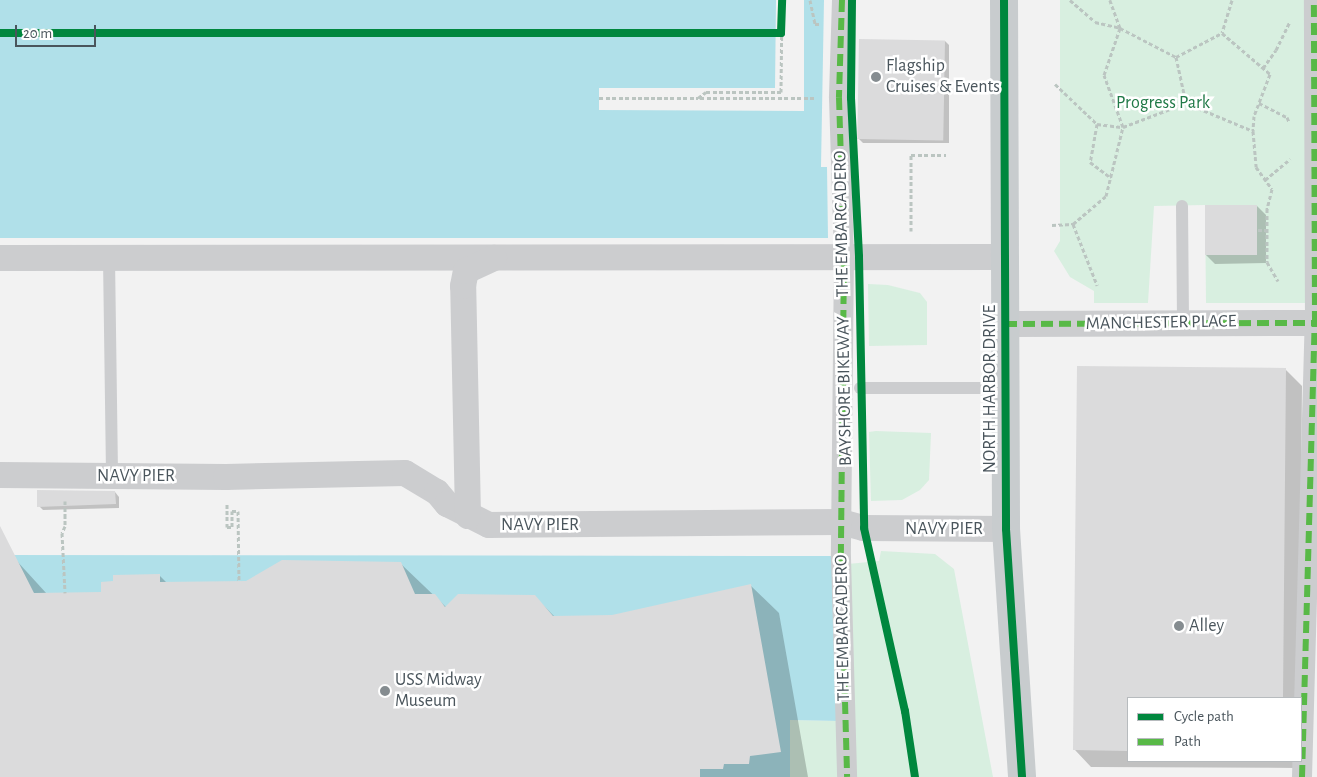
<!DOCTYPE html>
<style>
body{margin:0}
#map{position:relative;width:1317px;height:777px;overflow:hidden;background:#f2f2f2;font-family:"Alegreya Sans",sans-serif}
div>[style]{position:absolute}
.green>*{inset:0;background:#d8efe0}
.water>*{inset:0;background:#b0e0e9}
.pier>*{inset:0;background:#f2f2f2}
.shadow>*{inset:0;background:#0003}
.ferry>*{height:1px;margin-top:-0.5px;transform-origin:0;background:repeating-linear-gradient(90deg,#188092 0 6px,transparent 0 11px)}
.building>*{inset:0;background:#dbdbdc;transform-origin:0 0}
.path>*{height:3px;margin-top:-1.5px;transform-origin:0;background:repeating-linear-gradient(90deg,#bbc5c1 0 4px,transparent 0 6.5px)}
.service>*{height:12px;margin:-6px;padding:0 6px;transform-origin:6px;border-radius:6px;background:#cccdcf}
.pedestrian>*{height:20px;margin:-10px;padding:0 10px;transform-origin:10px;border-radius:10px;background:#cccdcf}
.minor>*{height:26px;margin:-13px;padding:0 13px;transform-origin:13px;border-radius:13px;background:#cccdcf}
.primary>*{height:28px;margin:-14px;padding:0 14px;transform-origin:14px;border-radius:14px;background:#c8ccce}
.quiet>*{height:6px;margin-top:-3px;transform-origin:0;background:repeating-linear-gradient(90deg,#58b947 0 12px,transparent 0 18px)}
.cycleway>*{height:8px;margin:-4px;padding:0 4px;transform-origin:4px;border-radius:4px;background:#00873e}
.dots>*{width:14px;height:14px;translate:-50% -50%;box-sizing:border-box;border:2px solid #fff;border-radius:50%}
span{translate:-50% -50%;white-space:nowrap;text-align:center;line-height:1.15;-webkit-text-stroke:5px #fff;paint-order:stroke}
.poi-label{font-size:18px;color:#4a555c}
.left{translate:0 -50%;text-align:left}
.park-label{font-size:18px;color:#207947}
.street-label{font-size:18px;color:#4a555c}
.legend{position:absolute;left:1127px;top:697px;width:175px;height:65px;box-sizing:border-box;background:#fff;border:1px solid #b7bbbe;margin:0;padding:6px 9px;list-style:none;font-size:15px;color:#4a555c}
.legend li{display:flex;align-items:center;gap:10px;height:25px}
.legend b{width:25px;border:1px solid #b7bbbe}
.scale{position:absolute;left:15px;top:25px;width:81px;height:22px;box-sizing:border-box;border:2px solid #4a555c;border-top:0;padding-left:6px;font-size:15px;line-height:18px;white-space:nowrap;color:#4a555c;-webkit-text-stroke:4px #fff;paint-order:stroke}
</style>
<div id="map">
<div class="green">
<div style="clip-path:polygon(1060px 0,1317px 0,1317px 303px,1206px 303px,1205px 205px,1154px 206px,1148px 303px,1094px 303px,1094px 291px,1070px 277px,1054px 251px,1060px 241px)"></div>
<div style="clip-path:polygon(868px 284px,888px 285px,920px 293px,927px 302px,927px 345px,869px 346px)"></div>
<div style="clip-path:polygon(876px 431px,931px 433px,929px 480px,920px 490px,902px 500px,871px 501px,869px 432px)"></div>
<div style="clip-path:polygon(881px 551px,935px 554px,954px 569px,993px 777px,790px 777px,790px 720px,838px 721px,827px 566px,879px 561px)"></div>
</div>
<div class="water">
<div style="clip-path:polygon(0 0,824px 0,821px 167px,827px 167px,828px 238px,0 238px)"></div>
<div style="clip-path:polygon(0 551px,833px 551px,839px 721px,790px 720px,790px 777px,0 777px)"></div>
</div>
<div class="pier">
<div style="clip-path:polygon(776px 0,804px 0,804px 111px,599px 110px,599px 88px,775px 88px)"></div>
<div style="clip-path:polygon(0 551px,833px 551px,833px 556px,0 555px)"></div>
</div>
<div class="shadow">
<div style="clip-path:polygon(945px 41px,949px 45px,949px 143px,863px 143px,859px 139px)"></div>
<div style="clip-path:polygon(1257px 206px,1266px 215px,1266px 263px,1215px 264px,1206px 255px)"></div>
<div style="clip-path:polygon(1285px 369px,1302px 386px,1299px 698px,1128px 698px,1128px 761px,1299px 761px,1298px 768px,1091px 767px,1075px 750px)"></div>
<div style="clip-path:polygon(115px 492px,119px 497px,119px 508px,43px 510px,39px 506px)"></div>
<div style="clip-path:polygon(0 560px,16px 560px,47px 594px,103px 593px,159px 575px,167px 583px,246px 582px,401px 564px,446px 607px,535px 597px,555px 617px,612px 617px,750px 585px,779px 613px,808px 777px,0 777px)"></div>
</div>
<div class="ferry">
<div style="left:0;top:33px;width:776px"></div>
</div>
<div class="building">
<div style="left:859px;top:39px;width:86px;height:100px;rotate:1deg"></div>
<div style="left:1205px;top:205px;width:52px;height:50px"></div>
<div style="clip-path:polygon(1077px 366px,1286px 368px,1283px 698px,1128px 698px,1128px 751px,1073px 750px)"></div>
<div style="clip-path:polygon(37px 490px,115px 491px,116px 504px,37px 507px)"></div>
<div style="clip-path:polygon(0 526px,34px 593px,101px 592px,101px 582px,113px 581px,113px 575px,160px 574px,160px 582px,246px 581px,282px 560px,401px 562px,415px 594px,435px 594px,445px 607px,458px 594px,535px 595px,553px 616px,612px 615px,751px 584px,781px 752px,750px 756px,749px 764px,724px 764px,723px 769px,700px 769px,700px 777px,0 777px)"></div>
</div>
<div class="path">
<div style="left:810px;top:0;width:25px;rotate:78deg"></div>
<div style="left:815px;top:24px;width:4px"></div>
<div style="left:1070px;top:0;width:33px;rotate:41deg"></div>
<div style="left:1095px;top:22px;width:26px;rotate:13deg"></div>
<div style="left:1120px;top:28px;width:63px;rotate:27.4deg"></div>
<div style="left:1176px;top:57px;width:52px;rotate:-27.6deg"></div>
<div style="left:1232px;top:0;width:34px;rotate:107deg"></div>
<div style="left:1222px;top:33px;width:63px;rotate:40.5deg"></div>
<div style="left:1270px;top:74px;width:45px;rotate:110.9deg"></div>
<div style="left:1254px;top:116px;width:15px;rotate:94deg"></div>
<div style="left:1253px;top:131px;width:36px;rotate:85deg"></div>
<div style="left:1256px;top:167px;width:27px;rotate:54deg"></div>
<div style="left:1272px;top:189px;width:21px;rotate:104deg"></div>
<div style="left:1267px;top:209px;width:53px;rotate:90deg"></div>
<div style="left:1267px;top:262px;width:22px;rotate:60deg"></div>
<div style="left:776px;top:33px;width:5px"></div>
<div style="left:1176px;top:57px;width:47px;rotate:77.7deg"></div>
<div style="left:1263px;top:68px;width:22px;rotate:-54deg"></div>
<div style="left:1276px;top:50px;width:32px;rotate:-64deg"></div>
<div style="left:1055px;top:84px;width:58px;rotate:43.6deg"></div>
<div style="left:1097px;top:124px;width:39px;rotate:100deg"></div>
<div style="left:1090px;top:162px;width:26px;rotate:37deg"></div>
<div style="left:599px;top:98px;width:99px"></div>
<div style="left:698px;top:98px;width:10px;rotate:-37deg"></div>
<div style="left:706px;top:92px;width:75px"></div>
<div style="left:781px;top:92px;width:92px;rotate:-89.4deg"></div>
<div style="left:700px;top:98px;width:116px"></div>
<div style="left:1259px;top:103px;width:31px;rotate:27deg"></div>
<div style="left:1287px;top:117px;width:5px;rotate:68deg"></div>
<div style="left:1097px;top:124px;width:26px;rotate:7deg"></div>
<div style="left:1123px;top:127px;width:55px;rotate:-110.1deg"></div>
<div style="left:1104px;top:75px;width:50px;rotate:-71.2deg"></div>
<div style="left:1120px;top:28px;width:30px;rotate:-110deg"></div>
<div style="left:1265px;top:180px;width:33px;rotate:-40deg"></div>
<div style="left:1073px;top:224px;width:66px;rotate:68.5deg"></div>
<div style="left:1052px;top:225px;width:21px;rotate:-3deg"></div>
<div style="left:1073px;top:224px;width:43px;rotate:-40.3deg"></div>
<div style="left:1106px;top:196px;width:71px;rotate:-76.2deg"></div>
<div style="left:1123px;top:127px;width:67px;rotate:-20.9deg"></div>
<div style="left:1186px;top:103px;width:73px;rotate:22.7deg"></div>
<div style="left:1258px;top:230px;width:9px"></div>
<div style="left:911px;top:231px;width:76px;rotate:-90deg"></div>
<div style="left:911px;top:155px;width:35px"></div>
<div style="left:65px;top:501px;width:25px;rotate:90deg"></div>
<div style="left:65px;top:526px;width:8px;rotate:113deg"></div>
<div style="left:62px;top:533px;width:60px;rotate:87.1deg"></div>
<div style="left:227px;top:504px;width:23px;rotate:90deg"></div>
<div style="left:227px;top:527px;width:5px"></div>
<div style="left:232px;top:527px;width:16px;rotate:-90deg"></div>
<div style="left:232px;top:511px;width:6px"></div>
<div style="left:238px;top:511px;width:70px;rotate:89.2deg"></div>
</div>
<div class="service">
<div style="left:1182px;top:206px;width:116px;rotate:89.5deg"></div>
<div style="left:109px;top:258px;width:218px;rotate:89.2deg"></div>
<div style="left:860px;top:388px;width:145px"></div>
</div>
<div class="pedestrian">
<div style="left:842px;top:0;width:98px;rotate:91.8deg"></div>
<div style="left:839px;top:98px;width:158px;rotate:88.2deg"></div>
<div style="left:844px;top:256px;width:302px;rotate:90.6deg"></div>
<div style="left:841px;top:558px;width:219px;rotate:88.4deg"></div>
<div style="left:1302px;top:777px;width:454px;rotate:-88.4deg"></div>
<div style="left:1315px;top:323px;width:323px;rotate:-90.2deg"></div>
</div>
<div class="minor">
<div style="left:0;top:258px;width:1004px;rotate:-0.06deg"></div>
<div style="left:1005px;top:324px;width:312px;rotate:-0.2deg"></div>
<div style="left:0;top:475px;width:226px;rotate:0.5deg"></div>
<div style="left:226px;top:477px;width:179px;rotate:-1.3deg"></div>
<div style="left:405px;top:473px;width:37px;rotate:31deg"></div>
<div style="left:437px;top:492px;width:16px;rotate:50deg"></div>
<div style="left:447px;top:504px;width:47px;rotate:26.6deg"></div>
<div style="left:489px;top:525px;width:352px;rotate:-0.5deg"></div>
<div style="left:841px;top:522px;width:24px;rotate:15deg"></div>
<div style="left:864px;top:528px;width:142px;rotate:0.4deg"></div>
<div style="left:468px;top:516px;width:230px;rotate:-91.2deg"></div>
<div style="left:463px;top:286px;width:15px;rotate:-79deg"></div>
<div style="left:466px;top:271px;width:31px;rotate:-25deg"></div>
</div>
<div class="primary">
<div style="left:1004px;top:0;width:529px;rotate:89.78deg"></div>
<div style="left:1006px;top:529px;width:249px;rotate:86.3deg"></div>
</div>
<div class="quiet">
<div style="left:842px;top:0;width:98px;rotate:91.8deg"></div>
<div style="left:839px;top:98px;width:158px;rotate:88.2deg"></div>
<div style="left:844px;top:256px;width:302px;rotate:90.6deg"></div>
<div style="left:841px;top:558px;width:219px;rotate:88.4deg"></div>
<div style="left:1005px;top:324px;width:312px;rotate:-0.2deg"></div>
<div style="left:1302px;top:777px;width:454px;rotate:-88.4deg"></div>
<div style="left:1315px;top:323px;width:323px;rotate:-90.2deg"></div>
</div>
<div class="cycleway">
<div style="left:852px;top:0;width:98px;rotate:90.6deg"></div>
<div style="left:851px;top:98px;width:159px;rotate:87.1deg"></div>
<div style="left:859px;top:257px;width:271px;rotate:88.9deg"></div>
<div style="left:864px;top:528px;width:188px;rotate:77.4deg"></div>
<div style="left:905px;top:711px;width:67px;rotate:81.4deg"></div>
<div style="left:1004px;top:0;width:529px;rotate:89.78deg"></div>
<div style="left:1006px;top:529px;width:249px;rotate:86.3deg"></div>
<div style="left:0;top:33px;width:781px"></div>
<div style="left:781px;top:33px;width:33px;rotate:-88deg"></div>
</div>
<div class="dots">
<div style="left:876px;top:77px;background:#858c90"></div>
<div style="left:1179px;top:626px;background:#858c90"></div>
<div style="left:385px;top:691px;background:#858c90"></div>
</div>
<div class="poi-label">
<span class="left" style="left:886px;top:77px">Flagship<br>Cruises &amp; Events</span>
<span class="left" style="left:1189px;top:626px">Alley</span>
<span class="left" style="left:395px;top:691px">USS Midway<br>Museum</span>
</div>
<div class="park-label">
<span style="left:1163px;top:103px">Progress Park</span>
</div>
<div class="street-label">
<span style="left:842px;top:224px;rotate:-91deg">THE EMBARCADERO</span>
<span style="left:1161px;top:323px;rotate:-1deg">MANCHESTER PLACE</span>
<span style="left:990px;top:389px;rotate:-90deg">NORTH HARBOR DRIVE</span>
<span style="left:845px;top:391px;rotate:-91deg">BAYSHORE BIKEWAY</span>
<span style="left:136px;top:476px">NAVY PIER</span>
<span style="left:540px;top:525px">NAVY PIER</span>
<span style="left:944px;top:529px">NAVY PIER</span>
<span style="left:843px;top:628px;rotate:-91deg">THE EMBARCADERO</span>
</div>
<ul class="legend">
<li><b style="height:6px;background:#00873e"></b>Cycle path</li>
<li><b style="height:6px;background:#58b947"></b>Path</li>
</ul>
<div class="scale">20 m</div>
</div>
